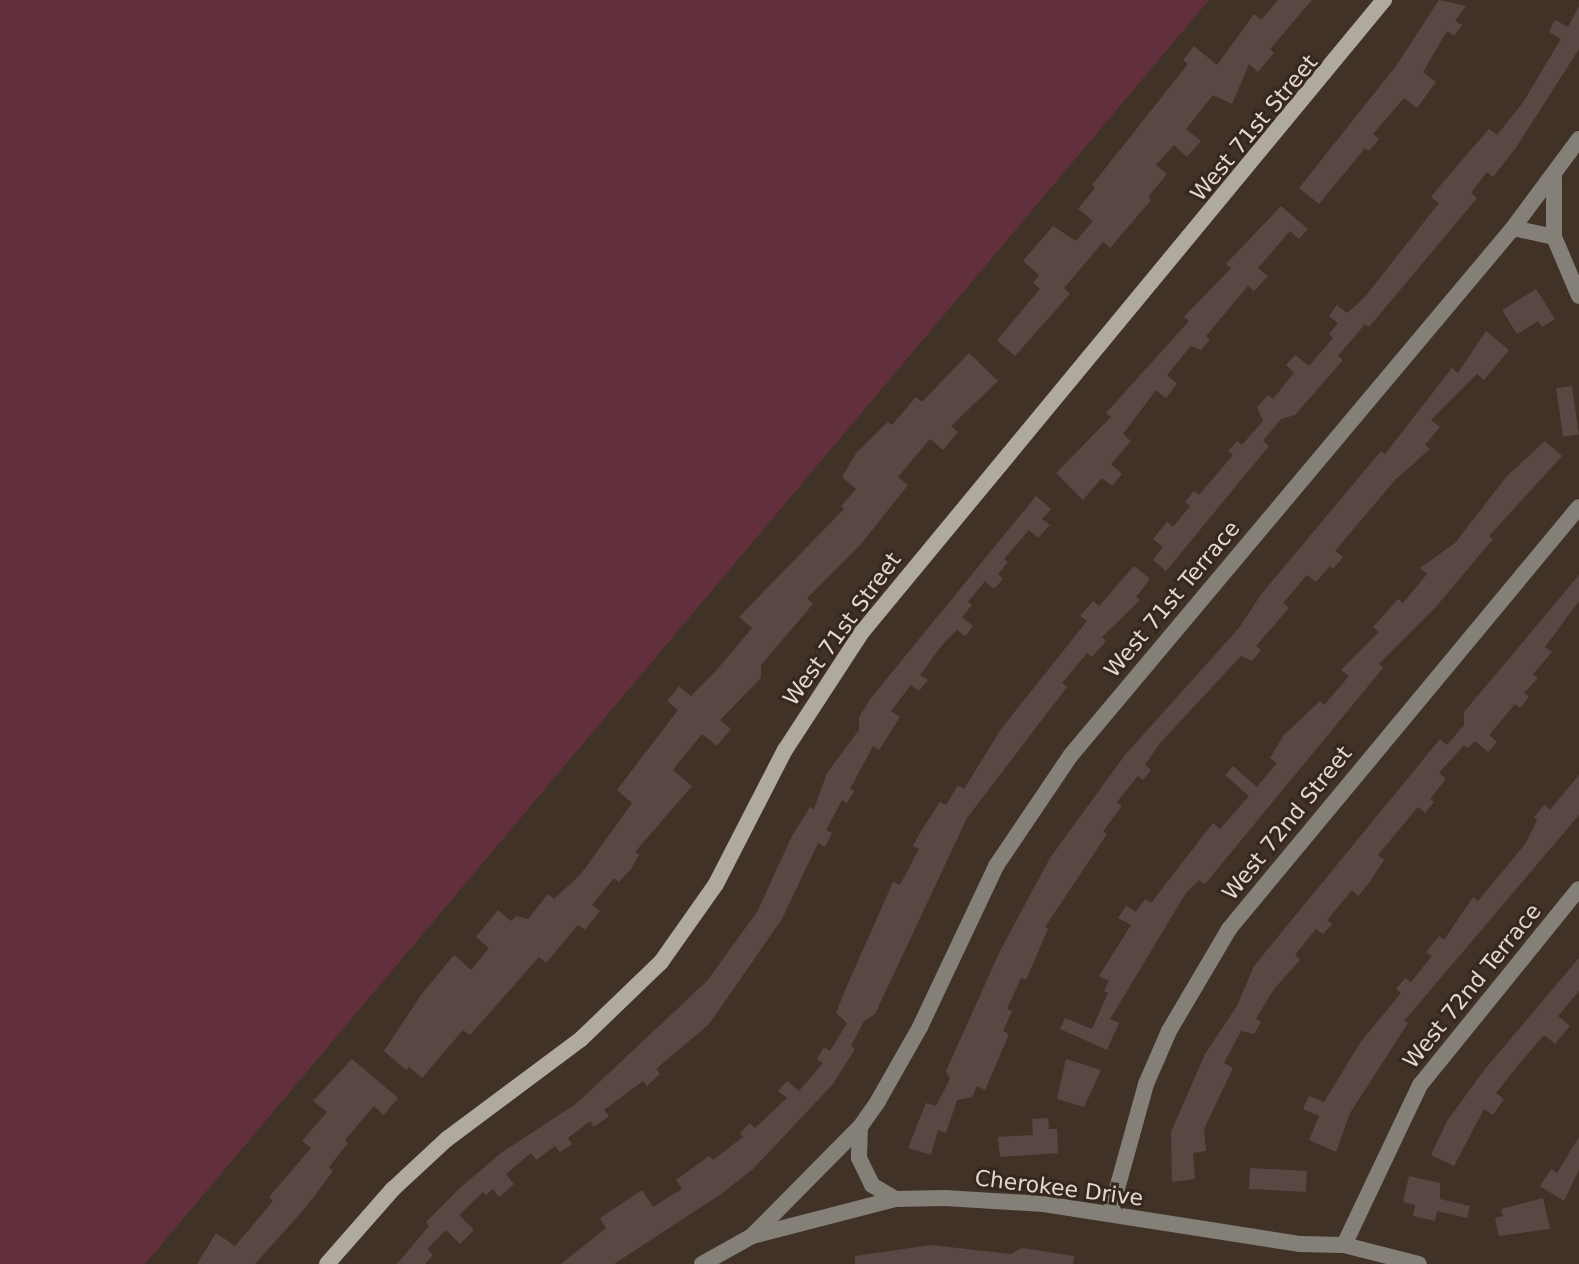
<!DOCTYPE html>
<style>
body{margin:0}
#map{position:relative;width:1579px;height:1264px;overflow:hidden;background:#413228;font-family:"DejaVu Sans",sans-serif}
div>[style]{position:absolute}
.green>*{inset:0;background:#62303c}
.building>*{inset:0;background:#5a4743;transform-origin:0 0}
.street>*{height:16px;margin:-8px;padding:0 8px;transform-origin:8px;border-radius:8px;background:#848078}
.secondary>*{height:16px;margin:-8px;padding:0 8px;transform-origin:8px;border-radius:8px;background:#b0a99d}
span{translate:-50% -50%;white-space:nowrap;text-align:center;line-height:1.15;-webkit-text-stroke:6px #36281e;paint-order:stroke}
.street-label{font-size:22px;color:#e2d8d2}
</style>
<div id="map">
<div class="green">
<div style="clip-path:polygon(0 0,1209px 0,145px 1264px,0 1264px)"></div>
</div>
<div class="building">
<div style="clip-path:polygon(1278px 0,1312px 0,1270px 49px,1274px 53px,1258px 72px,1249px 64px,1232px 104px,1213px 95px,1186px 129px,1201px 141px,1187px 157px,1174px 145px,1156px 165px,1167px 174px,1148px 197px,1151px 200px,1110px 248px,1103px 242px,1064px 288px,1070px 294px,1015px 356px,997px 340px,1040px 289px,1033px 283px,1039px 275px,1023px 261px,1053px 226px,1076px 241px,1093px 221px,1078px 209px,1095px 188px,1092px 185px,1188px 64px,1183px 60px,1194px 46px,1217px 65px,1254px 14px,1261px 20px)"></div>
<div style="clip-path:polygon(1439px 0,1466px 6px,1455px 21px,1462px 25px,1454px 36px,1447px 31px,1423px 72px,1436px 82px,1417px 108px,1404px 98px,1373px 134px,1379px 139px,1369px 151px,1365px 148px,1319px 204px,1299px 188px,1396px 66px)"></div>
<div style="clip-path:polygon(1579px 6px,1579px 49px,1515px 149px,1493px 177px,1487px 172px,1471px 193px,1477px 198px,1369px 327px,1365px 324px,1338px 356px,1343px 360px,1295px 415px,1281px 419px,1263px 441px,1269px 446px,1166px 571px,1153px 560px,1163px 547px,1153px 539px,1167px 522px,1173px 527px,1190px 506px,1185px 502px,1194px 491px,1199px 495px,1233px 455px,1228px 451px,1237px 441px,1242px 445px,1263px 421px,1257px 407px,1268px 395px,1273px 399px,1294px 373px,1286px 365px,1295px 355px,1309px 366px,1333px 338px,1329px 334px,1338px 323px,1329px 316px,1337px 305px,1347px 313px,1364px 298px,1439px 203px,1431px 197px,1444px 181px,1489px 129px,1497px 135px,1522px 104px,1561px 39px,1549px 32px,1555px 20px,1568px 27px)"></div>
<div style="clip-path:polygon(1281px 206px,1308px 229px,1299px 239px,1290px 231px,1258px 268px,1268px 276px,1254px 291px,1248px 286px,1206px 336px,1210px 339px,1201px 350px,1191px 346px,1167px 375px,1177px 384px,1166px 398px,1156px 390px,1123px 434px,1131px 441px,1111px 464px,1122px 474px,1112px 486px,1102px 478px,1083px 500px,1056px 473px,1111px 417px,1106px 413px,1189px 321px,1184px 317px,1231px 268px,1226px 264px)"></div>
<div style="clip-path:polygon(1536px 289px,1555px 319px,1542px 327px,1538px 321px,1517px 334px,1502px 310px)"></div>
<div style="clip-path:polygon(1486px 331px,1509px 350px,1484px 380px,1477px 374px,1431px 420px,1440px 427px,1425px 445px,1430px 449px,1395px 480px,1335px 551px,1343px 557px,1333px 569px,1330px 566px,1316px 582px,1307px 575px,1283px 603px,1289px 608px,1256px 646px,1261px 650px,1252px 661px,1241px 656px,1160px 743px,1145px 765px,1151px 770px,1143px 780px,1138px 776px,1117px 802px,1122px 806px,1103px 831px,1107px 834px,1045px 927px,1048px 929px,1026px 980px,1021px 978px,1007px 1009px,1012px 1011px,1003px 1031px,1009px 1034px,985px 1090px,977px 1086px,972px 1097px,957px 1100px,946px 1133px,938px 1130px,931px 1155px,908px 1148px,926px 1103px,936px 1106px,950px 1079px,946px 1071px,1000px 951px,1050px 858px,1125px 755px,1239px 628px,1262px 593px,1381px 451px,1385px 454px,1452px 368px,1458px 373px)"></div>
<div style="clip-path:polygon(969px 353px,998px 381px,951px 426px,958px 432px,943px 450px,930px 439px,898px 477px,908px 485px,861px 544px,807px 598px,813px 604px,761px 665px,761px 678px,720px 720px,731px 729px,717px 746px,702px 734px,673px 770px,692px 786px,635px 852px,639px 855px,631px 869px,619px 882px,614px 878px,592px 905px,600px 911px,585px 930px,578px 925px,546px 963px,539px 957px,470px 1035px,463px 1030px,422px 1078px,409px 1067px,406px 1070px,384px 1051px,421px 995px,454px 955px,471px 970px,489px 948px,476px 937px,498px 910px,511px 921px,516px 916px,528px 919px,548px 894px,554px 899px,581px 874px,632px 803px,617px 790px,678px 710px,667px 701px,679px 686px,691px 696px,714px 673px,752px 628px,739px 617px,844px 509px,841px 506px,856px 489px,842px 477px,857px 452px,888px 422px,892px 425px,916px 397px,922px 402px)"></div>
<div style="left:1572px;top:386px;width:49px;height:16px;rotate:82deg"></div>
<div style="clip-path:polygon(1545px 441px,1562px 456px,1489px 536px,1493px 539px,1434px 609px,1379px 664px,1383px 668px,1205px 884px,1199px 880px,1186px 893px,1110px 1019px,1119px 1023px,1107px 1050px,1060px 1029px,1065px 1018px,1092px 1029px,1108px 993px,1104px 991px,1109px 981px,1099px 976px,1131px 925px,1118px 918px,1126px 906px,1136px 912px,1145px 899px,1151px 903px,1213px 823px,1220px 829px,1249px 796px,1225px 775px,1233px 766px,1257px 787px,1277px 763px,1270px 758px,1284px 735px,1320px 701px,1324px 705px,1349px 676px,1341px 670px,1379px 632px,1373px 627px,1383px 616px,1398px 599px,1403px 603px,1427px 574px,1420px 568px,1455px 543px,1507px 476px)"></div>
<div style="clip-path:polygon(1036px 496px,1051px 509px,1042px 519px,1050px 525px,1038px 538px,1029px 530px,1004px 559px,1008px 562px,998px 574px,1003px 579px,994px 589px,985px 581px,968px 602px,972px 605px,962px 617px,973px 626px,965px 636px,957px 630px,942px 645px,920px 675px,928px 680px,919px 691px,911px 685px,891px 711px,900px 717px,879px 750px,873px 746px,850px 789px,854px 791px,847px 803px,842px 800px,826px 830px,832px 833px,825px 847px,818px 843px,782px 919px,709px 1024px,656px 1069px,660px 1074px,647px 1086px,643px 1081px,604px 1110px,609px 1116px,594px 1127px,590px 1121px,568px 1138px,572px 1144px,560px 1152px,555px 1146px,536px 1160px,531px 1153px,506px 1174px,514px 1184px,499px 1197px,493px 1189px,486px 1195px,483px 1192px,459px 1215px,474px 1230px,460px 1244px,446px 1230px,427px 1249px,433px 1255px,425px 1264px,397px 1264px,429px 1226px,426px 1222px,461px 1187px,501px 1153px,577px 1103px,707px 981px,757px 912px,792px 836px,810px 807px,814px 809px,827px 773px,859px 730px,859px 717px,871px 698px)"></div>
<div style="clip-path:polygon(1134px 566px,1150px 579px,1136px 597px,1140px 600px,1102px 637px,1106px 641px,1092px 657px,1087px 653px,1062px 683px,1067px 687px,967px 818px,875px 1014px,864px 1021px,851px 1046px,855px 1049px,833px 1084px,753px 1169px,721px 1194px,614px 1264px,561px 1264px,606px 1228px,600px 1218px,642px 1190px,653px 1207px,682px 1189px,676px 1180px,709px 1156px,713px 1160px,743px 1137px,740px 1133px,750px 1123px,755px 1128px,787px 1098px,778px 1091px,787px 1081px,799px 1091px,823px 1063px,817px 1059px,824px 1047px,830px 1051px,847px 1023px,836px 1013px,846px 988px,893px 882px,900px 885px,919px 849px,913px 846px,921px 831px,940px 802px,946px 805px,958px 785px,964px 789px,1001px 729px,1087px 621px,1080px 616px,1093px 601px,1099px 606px)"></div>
<div style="clip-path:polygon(1579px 575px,1579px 601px,1545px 647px,1552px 652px,1533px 674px,1538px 678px,1524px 693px,1529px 697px,1520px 708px,1515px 704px,1489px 735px,1497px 742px,1488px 752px,1475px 741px,1468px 748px,1464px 745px,1439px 773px,1446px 779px,1430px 799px,1434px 802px,1425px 813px,1418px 807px,1378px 855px,1384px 860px,1369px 883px,1358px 896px,1352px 890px,1327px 920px,1332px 924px,1323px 934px,1316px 929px,1295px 955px,1300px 960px,1274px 989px,1256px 1019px,1261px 1022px,1254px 1034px,1241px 1031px,1224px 1063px,1233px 1068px,1204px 1129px,1206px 1151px,1193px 1153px,1195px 1179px,1172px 1182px,1171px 1132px,1205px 1054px,1237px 1006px,1254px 966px,1440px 739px,1447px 745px,1464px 725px,1464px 712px)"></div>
<div style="clip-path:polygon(1579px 775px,1579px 815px,1404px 1021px,1408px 1023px,1350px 1113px,1336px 1152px,1309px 1140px,1319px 1116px,1303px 1109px,1309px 1096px,1324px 1102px,1360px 1043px,1401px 993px,1396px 989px,1405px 978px,1411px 982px,1432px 956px,1426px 952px,1439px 936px,1444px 940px,1473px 897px,1478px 901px,1526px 843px,1537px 820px,1534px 817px,1544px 805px,1550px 810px)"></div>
<div style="clip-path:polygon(1579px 958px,1579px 991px,1558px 1016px,1570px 1026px,1555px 1044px,1544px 1035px,1519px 1064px,1496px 1093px,1504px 1099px,1493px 1115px,1484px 1109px,1454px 1166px,1431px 1155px,1447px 1121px,1485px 1069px)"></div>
<div style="clip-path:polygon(352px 1059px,398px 1098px,384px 1115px,374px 1106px,345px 1140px,348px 1143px,329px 1167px,333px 1171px,306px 1207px,255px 1264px,197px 1264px,216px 1233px,235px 1246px,273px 1201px,269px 1197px,311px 1148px,302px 1141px,327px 1112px,313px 1101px)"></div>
<div style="clip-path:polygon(1066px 1059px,1101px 1070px,1084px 1107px,1057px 1099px)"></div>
<div style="clip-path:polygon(1048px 1118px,1049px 1129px,1057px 1129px,1058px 1153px,1000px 1157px,998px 1137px,1033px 1135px,1032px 1119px)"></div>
<div style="clip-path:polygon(1579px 1137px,1579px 1170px,1564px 1201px,1540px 1186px,1551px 1169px,1557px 1173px)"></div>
<div style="left:1307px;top:1171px;width:21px;height:57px;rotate:93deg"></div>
<div style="clip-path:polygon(1409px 1176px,1440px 1183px,1440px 1199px,1470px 1206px,1467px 1218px,1437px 1211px,1435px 1221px,1413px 1216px,1415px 1205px,1403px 1202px)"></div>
<div style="clip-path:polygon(1543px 1198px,1550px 1229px,1499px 1236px,1495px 1218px,1503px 1216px,1501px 1209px)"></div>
<div style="clip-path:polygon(931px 1245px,1011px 1254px,1022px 1248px,1074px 1256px,1073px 1264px,855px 1264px,855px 1256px)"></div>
</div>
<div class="street">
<div style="left:1554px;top:177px;width:60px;rotate:90deg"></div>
<div style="left:1554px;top:237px;width:64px;rotate:67deg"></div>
<div style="left:1513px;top:228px;width:42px;rotate:12.4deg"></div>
<div style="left:860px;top:1127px;width:31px;rotate:92deg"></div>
<div style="left:859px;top:1158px;width:30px;rotate:64deg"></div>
<div style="left:872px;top:1185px;width:27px;rotate:31deg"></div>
<div style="left:1110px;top:1214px;width:135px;rotate:-74.5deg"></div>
<div style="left:1146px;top:1084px;width:58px;rotate:-66.5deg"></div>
<div style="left:1169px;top:1031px;width:118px;rotate:-59.5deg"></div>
<div style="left:1229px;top:929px;width:548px;rotate:-50.33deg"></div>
<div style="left:752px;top:1236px;width:153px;rotate:-45.3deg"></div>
<div style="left:860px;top:1127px;width:32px;rotate:-55deg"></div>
<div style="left:878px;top:1101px;width:85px;rotate:-60.4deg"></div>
<div style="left:920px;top:1027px;width:178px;rotate:-64.7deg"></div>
<div style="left:996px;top:866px;width:134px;rotate:-56deg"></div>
<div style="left:1071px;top:755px;width:688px;rotate:-50.01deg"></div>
<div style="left:1513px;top:228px;width:111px;rotate:-53.4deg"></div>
<div style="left:1344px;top:1245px;width:177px;rotate:-64.6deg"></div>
<div style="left:1420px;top:1085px;width:252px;rotate:-51deg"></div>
<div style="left:702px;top:1264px;width:57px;rotate:-29.2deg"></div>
<div style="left:752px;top:1236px;width:148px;rotate:-14.5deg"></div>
<div style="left:895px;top:1199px;width:50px;rotate:-1.1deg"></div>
<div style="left:945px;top:1198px;width:99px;rotate:3.5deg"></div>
<div style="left:1044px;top:1204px;width:258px;rotate:8.9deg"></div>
<div style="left:1299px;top:1244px;width:45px;rotate:1.3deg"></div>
<div style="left:1344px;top:1245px;width:77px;rotate:14.2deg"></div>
</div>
<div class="secondary">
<div style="left:327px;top:1264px;width:100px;rotate:-48.7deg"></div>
<div style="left:393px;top:1189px;width:74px;rotate:-42.8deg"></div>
<div style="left:447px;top:1139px;width:167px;rotate:-36.7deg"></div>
<div style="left:581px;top:1039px;width:111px;rotate:-43.9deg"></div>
<div style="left:661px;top:962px;width:95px;rotate:-54.8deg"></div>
<div style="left:716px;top:884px;width:151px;rotate:-62.8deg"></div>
<div style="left:785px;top:750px;width:141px;rotate:-56.9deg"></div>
<div style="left:862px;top:632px;width:820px;rotate:-50.45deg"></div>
</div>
<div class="street-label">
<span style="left:1254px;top:128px;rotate:-50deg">West 71st Street</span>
<span style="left:1172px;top:599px;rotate:-50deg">West 71st Terrace</span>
<span style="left:842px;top:629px;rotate:-54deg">West 71st Street</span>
<span style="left:1287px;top:823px;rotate:-51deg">West 72nd Street</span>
<span style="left:1472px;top:986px;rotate:-51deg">West 72nd Terrace</span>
<span style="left:1059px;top:1188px;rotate:7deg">Cherokee Drive</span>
</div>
</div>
